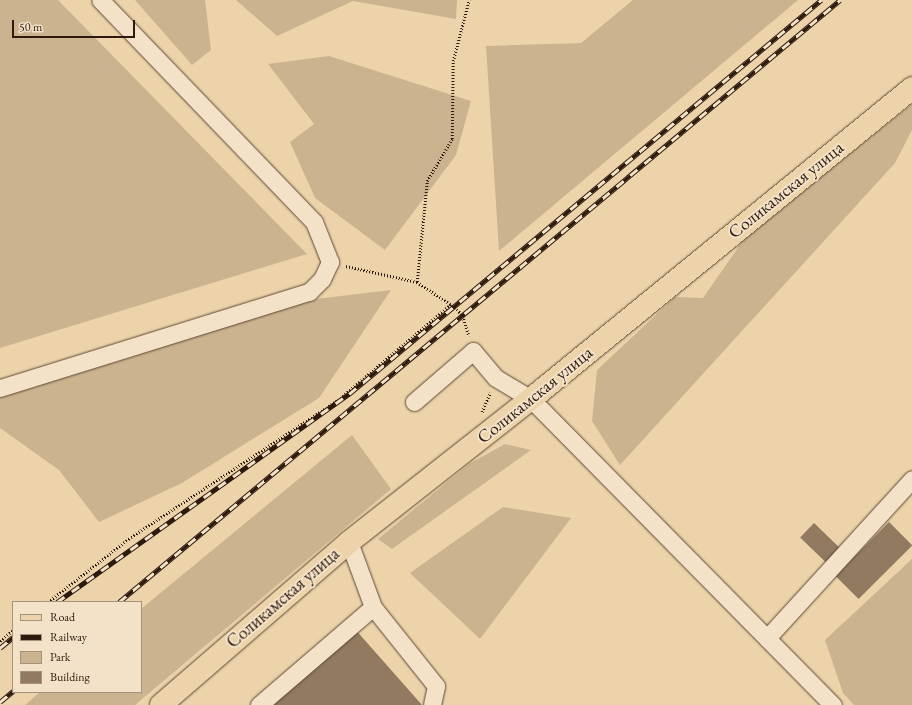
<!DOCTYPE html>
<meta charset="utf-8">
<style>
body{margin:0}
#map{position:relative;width:912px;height:705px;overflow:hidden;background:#edd3aa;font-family:"EB Garamond",serif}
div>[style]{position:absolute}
.green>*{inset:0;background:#ccb38f}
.building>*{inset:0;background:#917a5f;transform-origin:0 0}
.path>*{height:2.5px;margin-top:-1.25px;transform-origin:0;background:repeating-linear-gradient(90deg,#2d190d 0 1px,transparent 0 3px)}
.roads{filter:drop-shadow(0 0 1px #5d4834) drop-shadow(0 0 1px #5d4834)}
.minor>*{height:17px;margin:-8.5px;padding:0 8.5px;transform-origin:8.5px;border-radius:8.5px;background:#f3e2c8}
.major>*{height:22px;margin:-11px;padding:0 11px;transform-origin:11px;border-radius:11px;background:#edd3aa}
.rail>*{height:4.5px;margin-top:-2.25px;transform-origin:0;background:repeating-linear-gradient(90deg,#f3e2c8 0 9px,#2d190d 0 18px);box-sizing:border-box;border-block:1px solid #2d190d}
span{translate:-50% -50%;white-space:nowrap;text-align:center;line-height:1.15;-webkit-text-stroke:4px #f3e2c8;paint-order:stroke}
.street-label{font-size:18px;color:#2d190d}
.legend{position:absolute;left:12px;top:601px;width:130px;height:92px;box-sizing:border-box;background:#f3e2c8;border:1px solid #a4927d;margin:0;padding:5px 7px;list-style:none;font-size:12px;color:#2d190d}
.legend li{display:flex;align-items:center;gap:8px;height:20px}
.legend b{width:20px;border:1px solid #a4927d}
.scale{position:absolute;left:12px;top:20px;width:123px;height:18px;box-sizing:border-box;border:2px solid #2d190d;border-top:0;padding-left:5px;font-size:12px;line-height:14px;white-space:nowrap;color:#2d190d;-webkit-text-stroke:3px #f3e2c8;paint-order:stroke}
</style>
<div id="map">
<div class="green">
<div style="clip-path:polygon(0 0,58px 0,307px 254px,0 348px)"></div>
<div style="clip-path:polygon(135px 0,205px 0,211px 50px,192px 65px)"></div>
<div style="clip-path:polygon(236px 0,457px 0,456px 19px,353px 1px,277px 36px)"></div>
<div style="clip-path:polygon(633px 0,798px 0,499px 251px,486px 46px,581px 43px)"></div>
<div style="clip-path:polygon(329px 56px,471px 101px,456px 155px,385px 250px,315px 198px,290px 142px,314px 124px,268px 64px)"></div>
<div style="clip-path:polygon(912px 104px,912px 130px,895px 163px,620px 465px,592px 421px,597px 370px,675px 297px,703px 298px,744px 239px)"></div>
<div style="clip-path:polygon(391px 290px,319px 398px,182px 483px,99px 522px,59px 470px,0 428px,0 396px,299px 301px)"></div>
<div style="clip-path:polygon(352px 435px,391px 489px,135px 705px,25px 705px,40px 692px,141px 692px,141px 609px)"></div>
<div style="clip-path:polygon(505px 444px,531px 450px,392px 549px,378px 539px,469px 464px)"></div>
<div style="clip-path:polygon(503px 507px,571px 518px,480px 639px,410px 573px)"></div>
<div style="clip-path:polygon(912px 559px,912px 705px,854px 705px,843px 693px,825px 640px)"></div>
</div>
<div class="building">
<div style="left:889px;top:522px;width:33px;height:76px;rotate:45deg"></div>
<div style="left:814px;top:523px;width:36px;height:20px;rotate:44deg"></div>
<div style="clip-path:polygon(354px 628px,422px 705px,267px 705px)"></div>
</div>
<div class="path">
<div style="left:346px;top:266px;width:73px;rotate:12.7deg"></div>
<div style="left:417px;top:282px;width:45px;rotate:33.3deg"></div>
<div style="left:455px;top:307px;width:12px;rotate:48deg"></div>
<div style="left:463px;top:316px;width:21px;rotate:73deg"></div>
<div style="left:417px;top:282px;width:101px;rotate:-84.3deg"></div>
<div style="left:427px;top:181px;width:49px;rotate:-59.2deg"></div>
<div style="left:452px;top:139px;width:78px;rotate:-89.3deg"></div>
<div style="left:453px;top:61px;width:63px;rotate:-75.3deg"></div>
<div style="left:482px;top:412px;width:21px;rotate:-67deg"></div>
<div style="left:48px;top:602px;width:105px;rotate:-38.1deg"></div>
<div style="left:131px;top:537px;width:248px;rotate:-33.5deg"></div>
<div style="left:338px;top:400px;width:148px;rotate:-40.3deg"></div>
<div style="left:0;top:641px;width:17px;rotate:-40deg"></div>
</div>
<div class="roads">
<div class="minor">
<div style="left:0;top:388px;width:324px;rotate:-17.3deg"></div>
<div style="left:309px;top:292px;width:18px;rotate:-45deg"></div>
<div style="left:322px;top:279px;width:19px;rotate:-65deg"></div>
<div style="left:330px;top:262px;width:43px;rotate:-111.8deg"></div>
<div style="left:314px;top:222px;width:308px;rotate:-133.9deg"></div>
<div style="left:414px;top:402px;width:78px;rotate:-40.8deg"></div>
<div style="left:473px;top:351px;width:35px;rotate:50deg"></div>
<div style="left:496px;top:378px;width:41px;rotate:31deg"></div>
<div style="left:531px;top:399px;width:430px;rotate:45.4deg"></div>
<div style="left:349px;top:542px;width:69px;rotate:69.7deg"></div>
<div style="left:373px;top:607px;width:101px;rotate:51.4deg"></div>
<div style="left:436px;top:686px;width:19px;rotate:102deg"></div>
<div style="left:767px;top:638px;width:215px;rotate:-47.6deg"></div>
<div style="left:259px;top:705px;width:150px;rotate:-40.7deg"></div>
</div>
<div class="major">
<div style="left:161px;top:705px;width:249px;rotate:-40.9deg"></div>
<div style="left:349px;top:542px;width:231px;rotate:-38.2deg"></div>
<div style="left:531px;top:399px;width:492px;rotate:-39.2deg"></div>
</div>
</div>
<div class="rail">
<div style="left:57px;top:602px;width:359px;rotate:-35.5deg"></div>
<div style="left:349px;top:394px;width:615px;rotate:-39.85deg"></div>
<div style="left:119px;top:602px;width:939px;rotate:-39.86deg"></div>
<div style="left:0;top:648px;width:17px;rotate:-40deg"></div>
<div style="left:0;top:702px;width:17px;rotate:-40deg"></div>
</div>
<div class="street-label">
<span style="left:786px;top:190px;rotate:-39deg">Соликамская улица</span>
<span style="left:535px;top:395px;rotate:-39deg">Соликамская улица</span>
<span style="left:283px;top:598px;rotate:-41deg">Соликамская улица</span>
</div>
<ul class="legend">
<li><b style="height:5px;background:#edd3aa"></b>Road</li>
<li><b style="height:5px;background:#2d190d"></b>Railway</li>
<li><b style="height:11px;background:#ccb38f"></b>Park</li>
<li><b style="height:11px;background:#917a5f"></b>Building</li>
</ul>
<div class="scale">50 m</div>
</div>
